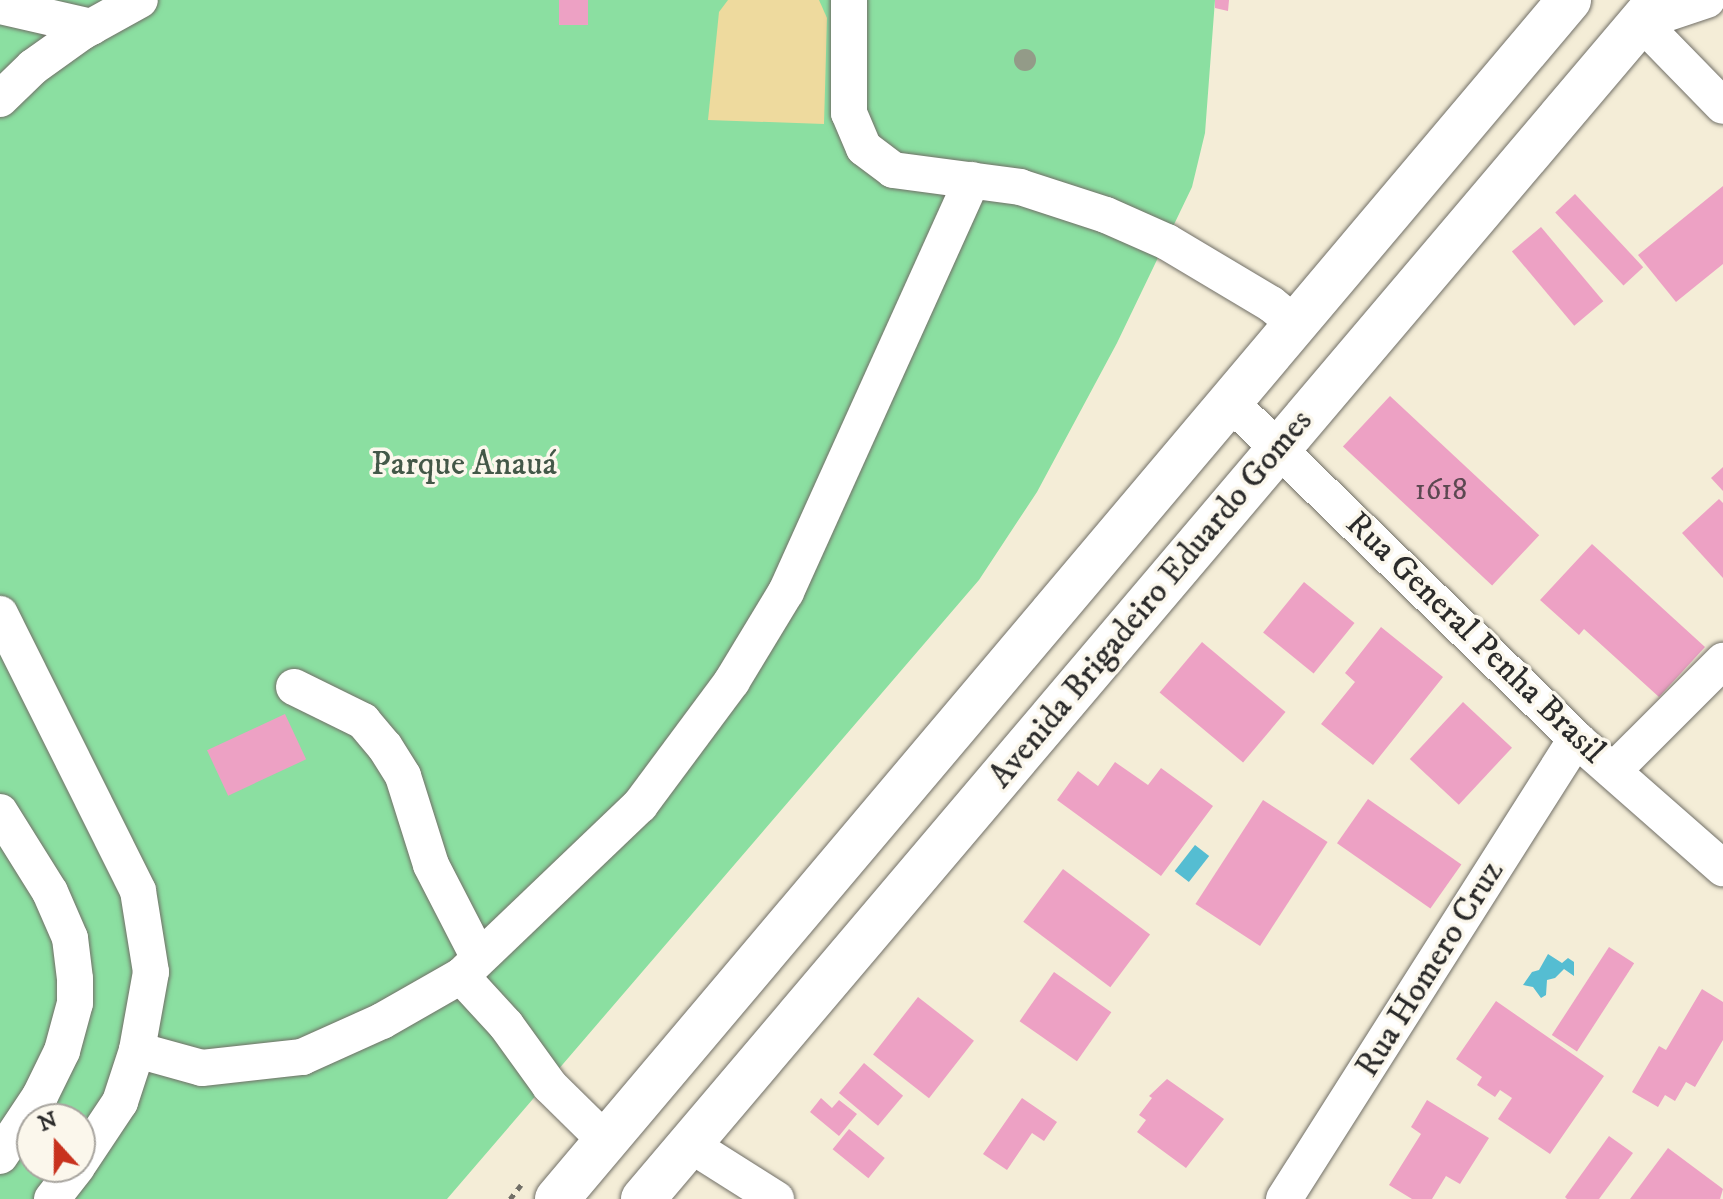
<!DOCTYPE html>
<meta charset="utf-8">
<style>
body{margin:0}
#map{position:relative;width:1723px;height:1199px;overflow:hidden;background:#f4edd7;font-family:"IM FELL DW Pica",serif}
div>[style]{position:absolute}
.green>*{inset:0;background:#8bdfa1}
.sand>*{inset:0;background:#eeda9e}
.water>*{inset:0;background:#55bdd2;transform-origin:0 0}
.building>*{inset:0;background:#eda1c4;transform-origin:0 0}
.path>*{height:5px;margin-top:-2.5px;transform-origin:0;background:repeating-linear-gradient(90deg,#716f67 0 6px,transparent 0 12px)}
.roads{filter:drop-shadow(0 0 2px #716f67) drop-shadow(0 0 2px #716f67)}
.minor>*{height:36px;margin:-18px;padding:0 18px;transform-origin:18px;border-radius:18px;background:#fff}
.major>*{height:44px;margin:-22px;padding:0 22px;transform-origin:22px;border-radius:22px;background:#fff}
.trees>*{width:22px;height:22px;margin:-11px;border-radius:50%;background:#939b88}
span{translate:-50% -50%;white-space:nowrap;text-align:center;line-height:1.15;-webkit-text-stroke:7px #fbf7ec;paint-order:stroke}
.number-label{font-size:30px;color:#5c4851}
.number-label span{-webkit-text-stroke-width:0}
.park-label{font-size:34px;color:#435848}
.street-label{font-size:34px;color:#2b2b2b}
.north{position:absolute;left:16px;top:1103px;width:80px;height:80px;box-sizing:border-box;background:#fbf7ec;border:2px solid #a8a59f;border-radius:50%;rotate:339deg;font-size:22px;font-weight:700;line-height:32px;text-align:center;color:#2b2b2b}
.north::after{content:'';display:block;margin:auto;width:28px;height:36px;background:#c8321e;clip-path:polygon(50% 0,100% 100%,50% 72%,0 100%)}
</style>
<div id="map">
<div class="green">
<div style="clip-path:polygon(evenodd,0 0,1215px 0,1205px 133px,1192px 187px,1117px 343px,1037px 492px,979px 580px,447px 1199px,0 1199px,0 0,32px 1119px,80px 1119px,80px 1167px,32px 1167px,32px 1119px)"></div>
</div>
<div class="sand">
<div style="clip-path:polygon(728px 0,819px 0,827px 18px,824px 124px,708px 120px,719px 12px)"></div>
</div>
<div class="water">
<div style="left:1195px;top:845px;width:18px;height:33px;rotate:38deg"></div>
<div style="clip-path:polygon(1548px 954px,1562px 963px,1568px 958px,1574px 962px,1574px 976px,1564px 969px,1555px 978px,1547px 980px,1546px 995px,1541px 998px,1533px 987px,1523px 985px,1532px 972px,1539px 970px)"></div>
</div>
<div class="building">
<div style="left:559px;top:0;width:29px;height:25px"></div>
<div style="clip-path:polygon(1215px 0,1229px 0,1228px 11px,1215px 8px)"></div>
<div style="clip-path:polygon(1723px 186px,1723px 264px,1676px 302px,1638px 255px)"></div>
<div style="left:1575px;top:194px;width:100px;height:27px;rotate:47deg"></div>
<div style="left:1541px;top:227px;width:97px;height:38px;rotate:50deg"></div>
<div style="left:1390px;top:396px;width:204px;height:69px;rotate:43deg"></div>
<div style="clip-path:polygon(1723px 467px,1723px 491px,1711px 478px)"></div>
<div style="clip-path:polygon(1719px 499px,1723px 503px,1723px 578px,1682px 533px)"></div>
<div style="clip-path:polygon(1592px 544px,1705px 647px,1659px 697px,1584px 629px,1579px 635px,1540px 600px)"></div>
<div style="left:1304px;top:582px;width:65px;height:65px;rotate:39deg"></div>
<div style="clip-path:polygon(1381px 627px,1443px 677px,1373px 765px,1321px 724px,1355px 682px,1345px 673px)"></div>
<div style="left:1202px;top:642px;width:109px;height:66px;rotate:40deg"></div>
<div style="left:1463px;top:702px;width:67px;height:78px;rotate:43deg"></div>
<div style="left:285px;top:714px;width:50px;height:86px;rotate:65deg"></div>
<div style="clip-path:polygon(1115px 762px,1148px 785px,1161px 768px,1213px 806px,1161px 876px,1057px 800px,1078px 771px,1098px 786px)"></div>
<div style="left:1368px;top:799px;width:114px;height:54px;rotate:35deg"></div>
<div style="left:1263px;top:800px;width:77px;height:124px;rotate:33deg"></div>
<div style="left:1063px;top:869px;width:109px;height:66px;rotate:37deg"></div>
<div style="left:1609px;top:947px;width:30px;height:105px;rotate:33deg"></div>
<div style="left:1054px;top:972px;width:70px;height:60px;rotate:35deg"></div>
<div style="clip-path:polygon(1702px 989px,1723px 1002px,1723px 1040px,1695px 1087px,1686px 1082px,1675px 1101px,1665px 1095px,1658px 1107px,1632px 1092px,1659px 1046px,1666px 1050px)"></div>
<div style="left:918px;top:997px;width:71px;height:73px;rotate:38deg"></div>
<div style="clip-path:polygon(1496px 1001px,1604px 1076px,1550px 1154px,1498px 1119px,1512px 1098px,1500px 1090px,1495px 1097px,1477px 1085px,1482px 1077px,1456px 1059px)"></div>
<div style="left:864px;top:1063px;width:51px;height:39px;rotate:40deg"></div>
<div style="clip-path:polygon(1167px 1079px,1224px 1119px,1186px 1168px,1137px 1132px,1146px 1120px,1139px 1115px,1152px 1098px,1149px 1096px)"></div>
<div style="clip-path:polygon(821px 1098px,832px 1108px,839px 1100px,857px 1114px,839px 1136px,810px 1112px)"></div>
<div style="clip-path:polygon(1022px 1098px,1057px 1122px,1044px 1141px,1032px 1133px,1007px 1170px,983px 1154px)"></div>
<div style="clip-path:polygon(1427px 1100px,1489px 1138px,1460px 1184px,1446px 1176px,1432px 1199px,1412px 1199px,1389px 1185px,1421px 1134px,1411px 1127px)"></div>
<div style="left:849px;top:1129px;width:46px;height:26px;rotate:39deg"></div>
<div style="clip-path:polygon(1609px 1136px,1633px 1153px,1599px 1199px,1567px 1199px,1565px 1197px)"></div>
<div style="clip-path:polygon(1668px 1148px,1723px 1189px,1720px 1199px,1630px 1199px)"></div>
</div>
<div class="path">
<div style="left:510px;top:1199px;width:18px;rotate:-52deg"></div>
</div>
<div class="roads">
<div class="minor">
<div style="left:849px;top:0;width:113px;rotate:90deg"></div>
<div style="left:849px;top:113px;width:38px;rotate:67deg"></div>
<div style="left:864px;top:148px;width:36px;rotate:37deg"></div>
<div style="left:893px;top:170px;width:128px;rotate:7.6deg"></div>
<div style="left:1020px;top:187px;width:90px;rotate:18deg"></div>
<div style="left:1106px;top:215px;width:67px;rotate:23.9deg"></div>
<div style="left:1167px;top:242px;width:121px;rotate:30.8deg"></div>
<div style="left:1271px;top:304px;width:32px;rotate:39deg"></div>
<div style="left:1707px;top:0;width:70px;rotate:161.6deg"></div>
<div style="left:1641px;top:22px;width:117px;rotate:45.7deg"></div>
<div style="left:0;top:6px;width:94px;rotate:12.9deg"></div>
<div style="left:0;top:99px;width:46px;rotate:-44.1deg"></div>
<div style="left:33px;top:67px;width:60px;rotate:-35.5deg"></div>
<div style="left:82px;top:32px;width:66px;rotate:-28.9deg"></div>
<div style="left:1231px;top:403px;width:482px;rotate:44.2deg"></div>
<div style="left:1576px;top:739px;width:196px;rotate:41.3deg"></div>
<div style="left:0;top:614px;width:309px;rotate:63.5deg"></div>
<div style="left:138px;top:891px;width:82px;rotate:80.9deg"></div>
<div style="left:151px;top:972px;width:79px;rotate:100.2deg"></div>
<div style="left:137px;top:1050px;width:55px;rotate:108.1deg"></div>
<div style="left:120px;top:1102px;width:72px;rotate:123.7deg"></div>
<div style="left:294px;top:687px;width:77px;rotate:26.2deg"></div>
<div style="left:363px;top:721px;width:34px;rotate:50deg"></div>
<div style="left:385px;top:747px;width:34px;rotate:58deg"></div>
<div style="left:403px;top:776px;width:93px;rotate:72.5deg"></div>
<div style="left:431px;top:865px;width:102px;rotate:62.7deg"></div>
<div style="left:1613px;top:771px;width:156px;rotate:-45deg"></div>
<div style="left:0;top:812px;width:94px;rotate:58deg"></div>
<div style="left:50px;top:892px;width:50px;rotate:66.5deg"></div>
<div style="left:70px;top:938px;width:41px;rotate:83deg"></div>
<div style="left:75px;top:979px;width:24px;rotate:90deg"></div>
<div style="left:75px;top:1003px;width:50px;rotate:105.2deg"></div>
<div style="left:62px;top:1051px;width:50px;rotate:116.1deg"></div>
<div style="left:40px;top:1096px;width:72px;rotate:123.7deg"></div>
<div style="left:461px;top:976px;width:67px;rotate:47.4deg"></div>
<div style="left:506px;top:1025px;width:75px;rotate:54.2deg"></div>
<div style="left:550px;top:1086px;width:78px;rotate:44.5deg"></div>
<div style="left:137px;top:1050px;width:67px;rotate:15.5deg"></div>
<div style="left:202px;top:1068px;width:101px;rotate:-6.3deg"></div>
<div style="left:302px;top:1057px;width:88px;rotate:-24.2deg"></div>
<div style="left:382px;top:1021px;width:91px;rotate:-29.7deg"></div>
<div style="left:461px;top:976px;width:248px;rotate:-43.7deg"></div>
<div style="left:640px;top:805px;width:154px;rotate:-53.4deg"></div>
<div style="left:732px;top:681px;width:104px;rotate:-58.8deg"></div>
<div style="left:786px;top:592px;width:452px;rotate:-65.7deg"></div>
<div style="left:689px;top:1144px;width:103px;rotate:32.3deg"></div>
<div style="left:52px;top:1199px;width:41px;rotate:-52deg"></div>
<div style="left:1284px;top:1199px;width:545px;rotate:-57.59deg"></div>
</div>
<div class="major">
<div style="left:557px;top:1199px;width:1569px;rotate:-49.83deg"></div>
<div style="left:643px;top:1199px;width:1572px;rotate:-49.72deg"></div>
</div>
</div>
<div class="trees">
<div style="left:1025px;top:60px"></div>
</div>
<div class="number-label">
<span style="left:1441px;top:491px">1618</span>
</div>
<div class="park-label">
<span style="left:464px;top:465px">Parque Anauá</span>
</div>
<div class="street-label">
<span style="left:1151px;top:599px;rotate:-50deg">Avenida Brigadeiro Eduardo Gomes</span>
<span style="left:1475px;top:638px;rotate:44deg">Rua General Penha Brasil</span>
<span style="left:1430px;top:969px;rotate:-58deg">Rua Homero Cruz</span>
</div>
<div class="north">N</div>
</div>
